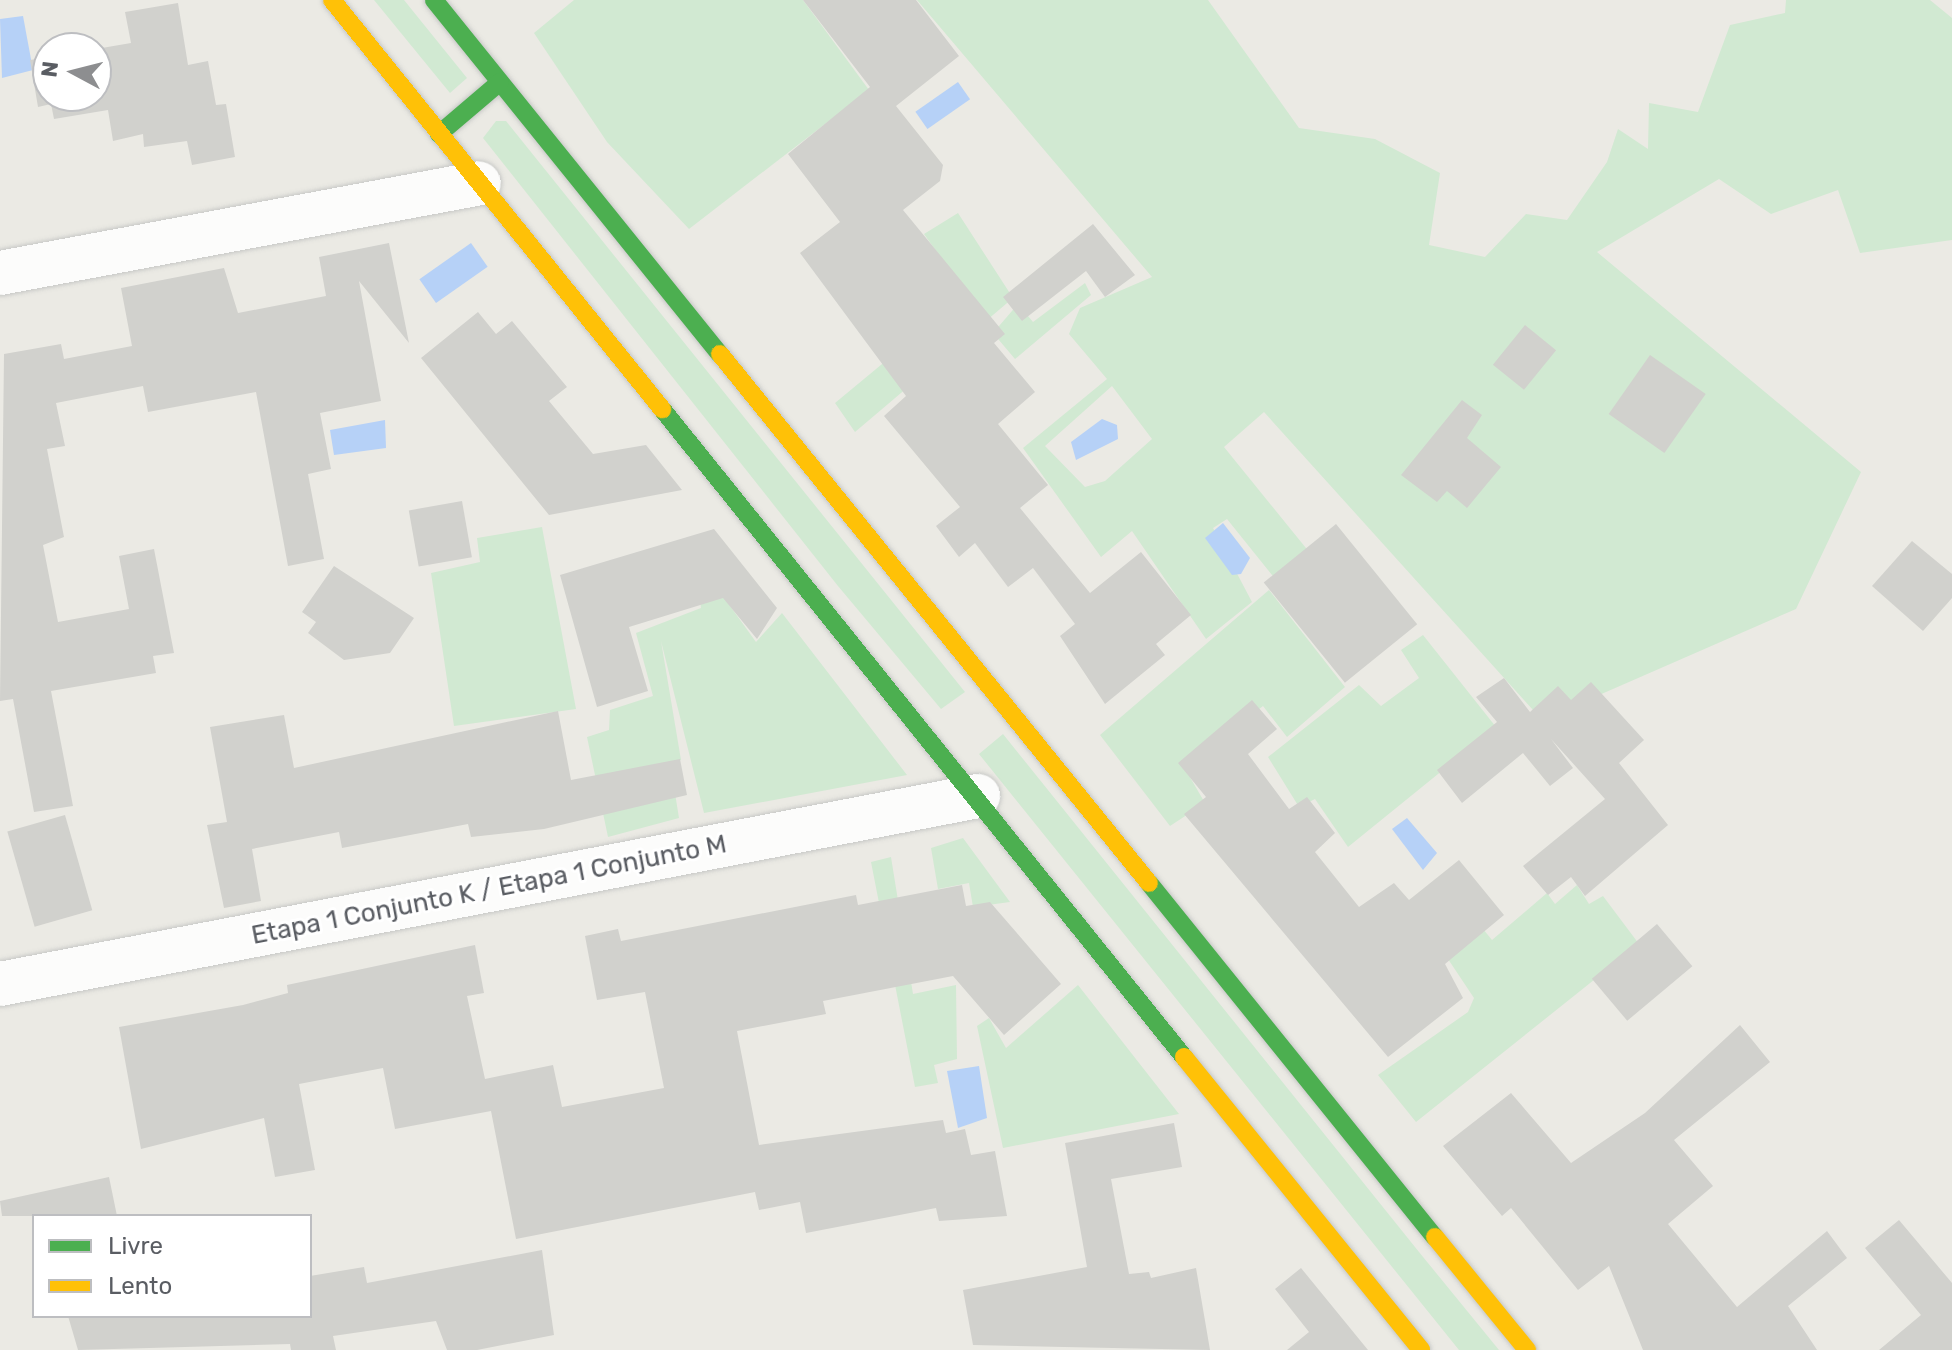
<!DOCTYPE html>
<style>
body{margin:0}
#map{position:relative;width:1952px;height:1350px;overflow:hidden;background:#ebeae4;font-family:Rubik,sans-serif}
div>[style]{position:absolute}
.green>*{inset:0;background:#d1e9d2}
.water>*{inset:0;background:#b6d1f7;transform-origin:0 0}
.building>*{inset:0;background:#d1d1cd;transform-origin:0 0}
.roads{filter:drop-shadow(0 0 2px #c7c8c6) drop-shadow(0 0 2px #c7c8c6)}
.street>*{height:44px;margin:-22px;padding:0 22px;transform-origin:22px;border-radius:22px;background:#fcfcfb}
.fast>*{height:18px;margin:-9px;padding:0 9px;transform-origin:9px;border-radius:9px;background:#4caf50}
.slow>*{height:18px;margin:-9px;padding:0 9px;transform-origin:9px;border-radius:9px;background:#ffc107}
span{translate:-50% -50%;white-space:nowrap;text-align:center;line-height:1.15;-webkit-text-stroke:6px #fff;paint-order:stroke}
.street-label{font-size:26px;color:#5a5d63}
.legend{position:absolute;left:32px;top:1214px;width:280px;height:104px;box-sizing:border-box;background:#fff;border:2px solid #bdbec1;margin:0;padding:10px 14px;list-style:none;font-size:24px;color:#5a5d63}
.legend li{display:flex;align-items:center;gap:16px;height:40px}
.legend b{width:40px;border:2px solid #bdbec1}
.north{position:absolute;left:32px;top:32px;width:80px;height:80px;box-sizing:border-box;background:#fff;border:2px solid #bdbec1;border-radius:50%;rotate:277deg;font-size:22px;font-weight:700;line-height:32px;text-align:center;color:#5a5d63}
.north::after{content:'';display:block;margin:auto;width:28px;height:36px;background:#8d8e90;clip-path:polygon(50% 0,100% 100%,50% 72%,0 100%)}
</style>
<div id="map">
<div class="green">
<div style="clip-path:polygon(374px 0,404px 0,467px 78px,450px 93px)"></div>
<div style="clip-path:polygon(574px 0,803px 0,869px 90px,689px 229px,607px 142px,534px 33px)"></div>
<div style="clip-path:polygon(evenodd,917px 0,1208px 0,1299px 128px,1375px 139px,1440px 173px,1429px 245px,1485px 257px,1526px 214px,1567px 220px,1607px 162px,1618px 129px,1648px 149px,1649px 103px,1698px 112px,1730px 25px,1785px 13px,1786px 0,1930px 0,1952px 18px,1952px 240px,1860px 253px,1838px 190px,1771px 214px,1719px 179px,1597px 252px,1861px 472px,1796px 609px,1542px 720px,1264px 412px,1224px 447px,1310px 553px,1276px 580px,1227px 519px,1213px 528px,1252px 602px,1206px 639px,1132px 531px,1101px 557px,1023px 448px,1107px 379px,1069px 334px,1080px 308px,1152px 277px,917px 0,1112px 386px,1152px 439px,1105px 481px,1085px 487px,1045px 446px,1112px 386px)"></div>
<div style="clip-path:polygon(496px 121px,506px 121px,965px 692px,941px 709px,838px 586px,483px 138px)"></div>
<div style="clip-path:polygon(958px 213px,1013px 298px,855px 432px,835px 403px,940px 316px,971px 300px,924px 234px)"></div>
<div style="clip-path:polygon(1085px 283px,1091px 295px,1015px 359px,993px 333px,1018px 304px,1033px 322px)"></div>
<div style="clip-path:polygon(542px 527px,576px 709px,454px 726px,431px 573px,480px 562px,477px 538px)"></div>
<div style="clip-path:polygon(694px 556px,756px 642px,782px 613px,907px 775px,704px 813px,661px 641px,681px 760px,670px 762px,679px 818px,608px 837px,587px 737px,609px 730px,610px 710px,653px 696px,636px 633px,701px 608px)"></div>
<div style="clip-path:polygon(1269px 590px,1345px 687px,1287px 737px,1263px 706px,1184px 767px,1205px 803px,1170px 826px,1100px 735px)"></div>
<div style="clip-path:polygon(1423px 635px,1496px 727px,1348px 847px,1315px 799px,1299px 807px,1268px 757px,1359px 685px,1381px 706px,1419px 678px,1401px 650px)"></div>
<div style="clip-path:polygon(1003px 734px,1419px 1252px,1499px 1350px,1459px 1350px,979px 754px)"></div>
<div style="clip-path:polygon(963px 838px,1010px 902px,973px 907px,969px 883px,938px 889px,931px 848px)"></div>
<div style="clip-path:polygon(891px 857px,913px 994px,956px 985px,957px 1059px,934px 1065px,938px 1083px,915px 1087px,871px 862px)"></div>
<div style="clip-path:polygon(1577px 885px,1589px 904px,1603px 896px,1639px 944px,1416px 1122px,1378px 1075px,1468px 1012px,1474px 998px,1442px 950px,1474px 918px,1492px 940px,1547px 893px,1555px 904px)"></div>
<div style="clip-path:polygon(1078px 985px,1179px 1114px,1003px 1148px,977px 1026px,989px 1018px,1006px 1048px)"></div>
</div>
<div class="water">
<div style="clip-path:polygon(23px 16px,33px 70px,2px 78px,0 19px)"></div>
<div style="left:958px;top:82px;width:21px;height:52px;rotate:55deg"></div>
<div style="left:471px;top:243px;width:29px;height:63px;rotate:55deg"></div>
<div style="clip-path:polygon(1102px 419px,1117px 425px,1118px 439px,1076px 460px,1071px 442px)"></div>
<div style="clip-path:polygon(385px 420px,386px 448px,334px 455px,330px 430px)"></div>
<div style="clip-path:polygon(1223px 523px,1250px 558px,1241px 574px,1232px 575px,1205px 538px)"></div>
<div style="clip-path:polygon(1407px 818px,1437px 853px,1423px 870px,1392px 829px)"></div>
<div style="clip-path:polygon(979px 1066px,987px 1118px,958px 1128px,947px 1071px)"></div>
</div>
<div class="building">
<div style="clip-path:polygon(803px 0,916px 0,959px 56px,896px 106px,943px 165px,940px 181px,903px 210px,1005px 334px,994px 343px,1035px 392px,998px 424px,1048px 485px,1020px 508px,1090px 593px,1141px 552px,1191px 615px,1156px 644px,1165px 655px,1105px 704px,1060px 636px,1075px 624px,1033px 568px,1008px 587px,975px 543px,959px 557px,936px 526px,960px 507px,884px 416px,906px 396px,800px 253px,840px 222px,788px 154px,870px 87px)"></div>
<div style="clip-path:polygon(178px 3px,188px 65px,208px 61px,216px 105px,226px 104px,235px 157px,192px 165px,187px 141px,144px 147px,143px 134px,113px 141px,108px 110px,54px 119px,51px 104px,38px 107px,30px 60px,48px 57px,48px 96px,96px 96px,96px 49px,131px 43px,125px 12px)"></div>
<div style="clip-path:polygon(1093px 224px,1135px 275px,1105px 297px,1086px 271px,1022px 321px,1003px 297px)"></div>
<div style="clip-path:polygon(389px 243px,409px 343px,359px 281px,381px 401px,320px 413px,331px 469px,308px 474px,324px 559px,288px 566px,256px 392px,148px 412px,143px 386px,56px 403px,65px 446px,47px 449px,64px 537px,43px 545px,58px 622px,129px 609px,119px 556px,154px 549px,174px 653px,153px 656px,156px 673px,51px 691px,73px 806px,34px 812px,13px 699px,0 701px,4px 354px,61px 344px,64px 359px,132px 346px,121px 288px,224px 268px,238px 313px,326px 296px,319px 257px)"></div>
<div style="clip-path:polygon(478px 312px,496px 334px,512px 321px,567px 387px,549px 401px,593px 454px,646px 445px,682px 490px,549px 515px,421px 358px)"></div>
<div style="left:1525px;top:325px;width:40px;height:51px;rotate:39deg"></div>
<div style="left:1650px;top:355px;width:68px;height:72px;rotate:35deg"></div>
<div style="clip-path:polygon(1462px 400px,1482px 415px,1467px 438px,1501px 467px,1467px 508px,1447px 491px,1437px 502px,1401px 475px)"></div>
<div style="left:462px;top:501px;width:57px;height:54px;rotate:80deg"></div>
<div style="left:1336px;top:524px;width:129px;height:93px;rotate:51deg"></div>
<div style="clip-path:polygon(714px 529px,777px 608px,757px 639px,723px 598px,629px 627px,648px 691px,597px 707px,560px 575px)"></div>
<div style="clip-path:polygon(1912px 541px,1952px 574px,1952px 598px,1923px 631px,1872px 586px)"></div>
<div style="clip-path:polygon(334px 566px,414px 618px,390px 653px,344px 660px,308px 633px,316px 622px,302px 612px)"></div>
<div style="clip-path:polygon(1504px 678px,1530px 712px,1558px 686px,1571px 700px,1591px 682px,1644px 740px,1619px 763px,1668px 825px,1585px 896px,1571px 877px,1548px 895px,1523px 866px,1605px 799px,1551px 739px,1573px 768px,1550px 786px,1523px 753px,1462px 803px,1437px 770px,1497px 722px,1476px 697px)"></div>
<div style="clip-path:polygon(1252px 700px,1277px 729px,1248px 754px,1289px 809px,1307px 797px,1335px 833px,1315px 852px,1359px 907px,1394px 883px,1409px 900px,1459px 860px,1504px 915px,1445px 964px,1463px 998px,1388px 1057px,1184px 814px,1206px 797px,1178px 763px)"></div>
<div style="clip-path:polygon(558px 711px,571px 780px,680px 759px,687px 795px,544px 829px,471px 837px,468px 824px,342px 848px,339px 832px,252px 849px,261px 901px,224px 908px,207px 825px,227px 822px,210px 727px,284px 715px,294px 768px)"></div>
<div style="left:65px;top:815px;width:99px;height:60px;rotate:74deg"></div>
<div style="clip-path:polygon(962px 885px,966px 906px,990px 902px,1061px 984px,1004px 1035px,953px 976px,823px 1001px,826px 1014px,737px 1031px,759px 1145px,943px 1120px,946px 1133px,965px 1129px,971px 1155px,995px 1151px,1007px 1216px,939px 1221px,936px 1208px,806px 1233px,800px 1202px,759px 1210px,755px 1192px,516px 1239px,491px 1111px,395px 1129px,383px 1068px,299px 1084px,315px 1170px,275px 1177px,264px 1118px,141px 1149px,119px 1027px,243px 1005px,288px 993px,287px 985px,475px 945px,484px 993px,467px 996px,485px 1079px,553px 1065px,562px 1107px,664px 1088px,645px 992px,597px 1000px,585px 936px,618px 929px,621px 941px,856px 895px,858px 905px)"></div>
<div style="left:1657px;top:924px;width:55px;height:85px;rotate:50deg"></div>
<div style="clip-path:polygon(1740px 1025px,1770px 1062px,1674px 1140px,1713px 1186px,1668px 1224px,1737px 1307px,1827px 1231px,1847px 1258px,1788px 1306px,1817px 1350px,1643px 1350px,1609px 1266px,1578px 1290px,1511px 1208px,1502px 1216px,1443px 1146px,1511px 1093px,1571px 1163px,1645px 1113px)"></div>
<div style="clip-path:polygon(1174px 1123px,1182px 1167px,1111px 1179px,1129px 1274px,1149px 1272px,1151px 1278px,1196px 1268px,1210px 1350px,973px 1345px,963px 1290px,1087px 1267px,1065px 1143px)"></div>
<div style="clip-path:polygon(109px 1177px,117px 1216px,2px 1216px,0 1201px)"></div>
<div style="clip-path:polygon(1899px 1220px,1952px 1283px,1952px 1350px,1879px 1350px,1921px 1315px,1865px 1248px)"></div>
<div style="clip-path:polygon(542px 1250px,554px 1335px,477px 1350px,447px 1350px,436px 1321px,333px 1336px,336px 1350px,291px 1350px,290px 1344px,78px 1350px,68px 1316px,310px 1316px,310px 1276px,364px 1267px,367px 1283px)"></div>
<div style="clip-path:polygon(1301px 1268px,1368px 1350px,1287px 1350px,1309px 1332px,1275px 1289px)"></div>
</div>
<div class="roads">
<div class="street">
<div style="left:0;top:273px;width:487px;rotate:-10.6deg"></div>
<div style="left:0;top:984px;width:996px;rotate:-10.88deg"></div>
</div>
<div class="fast">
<div style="left:434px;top:0;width:455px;rotate:51.1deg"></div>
<div style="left:439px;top:134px;width:80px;rotate:-40.4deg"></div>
<div style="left:662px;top:409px;width:832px;rotate:51.15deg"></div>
<div style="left:1149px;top:883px;width:455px;rotate:51.1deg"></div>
</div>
<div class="slow">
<div style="left:332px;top:0;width:526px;rotate:51.1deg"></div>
<div style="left:720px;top:354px;width:681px;rotate:50.96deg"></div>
<div style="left:1184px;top:1057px;width:377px;rotate:51deg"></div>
<div style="left:1435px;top:1237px;width:146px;rotate:50.8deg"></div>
</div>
</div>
<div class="street-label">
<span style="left:489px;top:890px;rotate:-11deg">Etapa 1 Conjunto K / Etapa 1 Conjunto M</span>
</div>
<ul class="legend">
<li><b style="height:10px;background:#4caf50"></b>Livre</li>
<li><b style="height:10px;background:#ffc107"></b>Lento</li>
</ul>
<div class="north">N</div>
</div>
